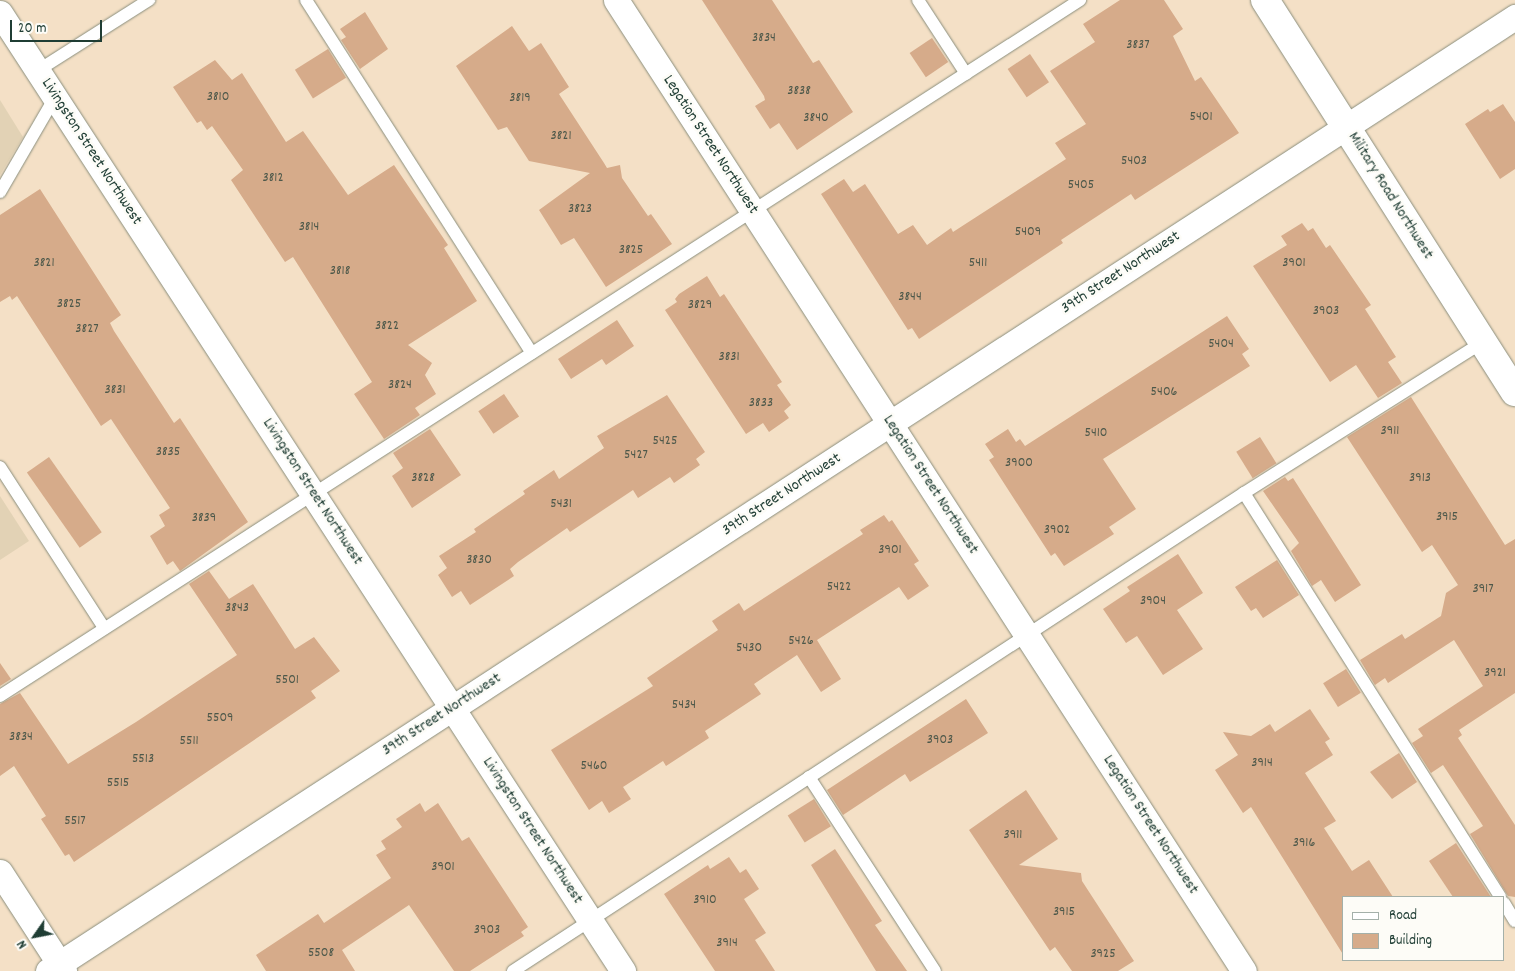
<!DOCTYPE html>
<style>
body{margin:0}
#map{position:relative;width:1515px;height:971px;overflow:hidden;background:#f4e0c6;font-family:Dekko,sans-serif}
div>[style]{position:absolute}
.built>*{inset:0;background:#e2d2b5}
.building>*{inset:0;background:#d6ab8a;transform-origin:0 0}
.roads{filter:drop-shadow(0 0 1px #8a8e7d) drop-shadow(0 0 1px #8a8e7d)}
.service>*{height:12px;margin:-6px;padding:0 6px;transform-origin:6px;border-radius:6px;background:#fff}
.minor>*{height:25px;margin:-12.5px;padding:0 12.5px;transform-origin:12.5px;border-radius:12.5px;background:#fff}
.secondary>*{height:28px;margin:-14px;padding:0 14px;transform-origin:14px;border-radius:14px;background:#fff}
span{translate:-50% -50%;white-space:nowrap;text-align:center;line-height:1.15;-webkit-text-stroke:5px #fdfcf7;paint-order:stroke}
.number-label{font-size:14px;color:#4d584a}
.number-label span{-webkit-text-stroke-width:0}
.street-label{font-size:16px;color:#1f3d34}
.legend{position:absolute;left:1342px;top:896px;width:162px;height:65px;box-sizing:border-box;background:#fdfcf7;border:1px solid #a4b0a9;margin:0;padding:6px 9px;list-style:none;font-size:15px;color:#1f3d34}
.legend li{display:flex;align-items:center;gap:10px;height:25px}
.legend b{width:25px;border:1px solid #a4b0a9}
.north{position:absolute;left:10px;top:911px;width:50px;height:50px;-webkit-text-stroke:4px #fdfcf7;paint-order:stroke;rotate:237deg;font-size:14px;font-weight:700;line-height:20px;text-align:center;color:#1f3d34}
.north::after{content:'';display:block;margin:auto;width:18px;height:22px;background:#1f3d34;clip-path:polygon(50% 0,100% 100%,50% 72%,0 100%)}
.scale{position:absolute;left:10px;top:20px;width:92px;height:22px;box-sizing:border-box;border:2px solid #1f3d34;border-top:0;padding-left:6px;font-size:15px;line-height:18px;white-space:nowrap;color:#1f3d34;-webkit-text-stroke:4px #fdfcf7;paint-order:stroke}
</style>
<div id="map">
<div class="built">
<div style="clip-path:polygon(0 100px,23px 137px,0 175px)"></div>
<div style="clip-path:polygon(0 496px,29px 541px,0 560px)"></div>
</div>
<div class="building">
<div style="clip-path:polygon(702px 0,772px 0,813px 63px,819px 60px,853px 112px,797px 150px,779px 123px,770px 129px,755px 106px,765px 100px,764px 96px)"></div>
<div style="clip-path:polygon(1120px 0,1164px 0,1183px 29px,1173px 36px,1195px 81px,1201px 77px,1239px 133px,1135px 200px,1131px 194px,1061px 240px,1063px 243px,919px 339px,912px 328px,908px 330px,821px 194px,844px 179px,853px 192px,865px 184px,898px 234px,913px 225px,927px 245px,951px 228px,953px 232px,1066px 159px,1055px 143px,1086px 124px,1050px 71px,1095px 42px,1083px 24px)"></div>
<div style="clip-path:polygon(365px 12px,388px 49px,360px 69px,341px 40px,346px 37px,340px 29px)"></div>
<div style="clip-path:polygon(512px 26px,529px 51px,541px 43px,569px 87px,559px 94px,604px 163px,607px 168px,620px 165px,622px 178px,648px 216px,651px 214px,672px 244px,606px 287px,574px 238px,561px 245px,539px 210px,590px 173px,529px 161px,507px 127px,498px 130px,456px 66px)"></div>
<div style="left:932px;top:38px;width:29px;height:27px;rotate:56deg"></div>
<div style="left:328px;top:49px;width:34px;height:39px;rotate:58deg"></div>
<div style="left:1030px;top:54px;width:34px;height:27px;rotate:56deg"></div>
<div style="clip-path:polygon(215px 60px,232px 80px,242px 73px,286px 142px,303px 131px,348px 195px,394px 165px,448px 245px,444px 248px,477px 301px,408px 345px,432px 363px,425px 375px,436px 394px,415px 408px,420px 415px,384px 439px,354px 394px,372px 382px,293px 257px,285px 262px,231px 180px,243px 170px,212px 126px,207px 130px,201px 121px,197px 123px,173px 87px)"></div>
<div style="clip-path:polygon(1503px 104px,1515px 122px,1515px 169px,1500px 179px,1465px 124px,1488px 109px,1490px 112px)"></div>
<div style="clip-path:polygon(40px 189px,121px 315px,110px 323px,114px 331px,174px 423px,180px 418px,248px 522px,180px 571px,173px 561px,167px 565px,150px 536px,165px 526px,159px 515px,170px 508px,111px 419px,101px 426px,17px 296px,12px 300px,10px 296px,0 302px,0 215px)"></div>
<div style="clip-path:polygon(1302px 223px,1308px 231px,1313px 228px,1326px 248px,1330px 245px,1371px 305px,1365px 309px,1396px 357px,1388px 362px,1402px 383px,1378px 398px,1356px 365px,1330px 382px,1253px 266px,1287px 245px,1281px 236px)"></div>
<div style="clip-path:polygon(707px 276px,720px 297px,724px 294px,782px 382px,777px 385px,791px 405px,784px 411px,789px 418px,769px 432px,763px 423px,746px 434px,665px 310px,677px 302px,675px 299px,679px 294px)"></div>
<div style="clip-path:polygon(1227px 316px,1249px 349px,1242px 354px,1250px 366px,1103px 459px,1136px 509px,1109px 527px,1114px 534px,1064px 566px,1055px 553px,1051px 556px,989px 460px,994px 457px,985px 444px,1008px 429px,1016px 442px,1020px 439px,1025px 446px)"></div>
<div style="clip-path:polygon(617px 320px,634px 346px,606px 365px,602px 359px,571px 379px,558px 359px)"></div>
<div style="left:504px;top:394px;width:27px;height:31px;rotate:56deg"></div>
<div style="clip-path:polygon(667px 395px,705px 452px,696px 459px,700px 465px,674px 483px,670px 477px,638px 498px,633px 490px,570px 532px,567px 528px,518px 562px,510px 569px,514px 576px,470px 605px,461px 591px,452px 597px,438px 575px,447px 568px,439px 556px,476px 532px,474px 529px,525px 494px,523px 491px,554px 470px,559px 479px,604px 448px,597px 436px)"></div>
<div style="clip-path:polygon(1411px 397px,1505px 545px,1515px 539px,1515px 693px,1459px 730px,1462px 735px,1458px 738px,1515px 825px,1515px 897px,1508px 896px,1470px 834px,1483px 826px,1443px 765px,1431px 773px,1412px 743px,1423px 736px,1418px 729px,1483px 686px,1454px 640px,1388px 683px,1385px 678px,1375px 685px,1360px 660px,1402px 634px,1405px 639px,1441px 616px,1446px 593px,1458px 585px,1432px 545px,1422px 552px,1347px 437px)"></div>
<div style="clip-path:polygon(430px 429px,461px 475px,412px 508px,392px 476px,403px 468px,393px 453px)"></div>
<div style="left:1260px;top:437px;width:31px;height:28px;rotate:58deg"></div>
<div style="left:49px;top:457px;width:92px;height:27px;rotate:55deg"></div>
<div style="clip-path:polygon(1285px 477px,1288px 481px,1293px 478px,1361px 585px,1335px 602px,1321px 580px,1312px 586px,1291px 551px,1299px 543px,1263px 491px)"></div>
<div style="clip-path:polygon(884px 515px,889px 522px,892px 520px,919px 561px,914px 564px,929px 586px,908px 600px,899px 587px,817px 640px,841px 679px,821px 692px,797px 655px,754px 684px,761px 694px,705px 731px,709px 738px,666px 766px,663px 761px,623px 787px,631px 799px,609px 813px,602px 801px,589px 810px,551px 750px,653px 686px,647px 678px,718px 630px,712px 621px,739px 603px,744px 611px,863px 534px,860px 530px)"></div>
<div style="clip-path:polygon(1178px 554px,1203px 593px,1177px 610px,1203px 649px,1163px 675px,1137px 636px,1126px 643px,1103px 609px,1130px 591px,1127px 587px)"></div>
<div style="clip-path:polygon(1277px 560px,1299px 595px,1263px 618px,1256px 608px,1251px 611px,1235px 587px)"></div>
<div style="clip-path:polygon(209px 571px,229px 599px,253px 584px,295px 649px,314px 637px,340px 671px,311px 691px,316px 698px,74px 862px,69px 854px,65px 856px,41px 819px,46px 816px,14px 766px,0 776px,0 704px,20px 693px,68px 764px,136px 722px,237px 655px,189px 584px)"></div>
<div style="clip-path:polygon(0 663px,11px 679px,0 686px)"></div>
<div style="left:1346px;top:669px;width:28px;height:27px;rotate:58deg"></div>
<div style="clip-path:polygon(966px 699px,988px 733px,910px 782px,905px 774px,843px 815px,827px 790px)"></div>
<div style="clip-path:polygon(1310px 709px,1330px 739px,1325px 742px,1333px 755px,1305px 773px,1336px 821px,1324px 828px,1352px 871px,1369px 860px,1393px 897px,1344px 897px,1344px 956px,1251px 807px,1243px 813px,1215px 770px,1238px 755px,1223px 732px,1251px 736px,1270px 724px,1275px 732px)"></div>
<div style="clip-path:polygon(1399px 753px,1417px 782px,1392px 799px,1370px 772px)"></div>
<div style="clip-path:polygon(1026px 790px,1058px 839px,1019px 865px,1081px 873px,1082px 881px,1134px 961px,1118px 971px,1072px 971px,1055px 947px,1050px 951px,969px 830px)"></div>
<div style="left:814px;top:799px;width:32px;height:31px;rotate:58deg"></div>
<div style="clip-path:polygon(420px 803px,425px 812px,438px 803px,462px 841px,469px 837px,528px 927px,521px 932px,524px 936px,470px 971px,454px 971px,409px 905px,342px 950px,355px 971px,266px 971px,256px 955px,318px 914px,324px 923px,391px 878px,376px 855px,386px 849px,381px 841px,402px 827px,396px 819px)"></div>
<div style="clip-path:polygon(1456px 843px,1491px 897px,1453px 897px,1429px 861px)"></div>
<div style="clip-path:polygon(835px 849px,882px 921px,875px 925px,907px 971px,876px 971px,811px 865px)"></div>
<div style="clip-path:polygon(729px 857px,740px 873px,746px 869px,759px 889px,744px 899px,766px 933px,755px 940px,775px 971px,715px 971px,664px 894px,708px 865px,710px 869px)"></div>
</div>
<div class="roads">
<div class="service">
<div style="left:306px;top:0;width:419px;rotate:57.4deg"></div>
<div style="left:918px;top:0;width:88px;rotate:57deg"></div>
<div style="left:37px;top:71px;width:133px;rotate:-32.4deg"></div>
<div style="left:0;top:192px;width:110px;rotate:-59.9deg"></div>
<div style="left:0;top:467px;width:192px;rotate:57.1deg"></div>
<div style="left:1244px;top:493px;width:283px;rotate:-32.3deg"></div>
<div style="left:0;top:696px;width:1285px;rotate:-32.8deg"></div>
<div style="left:809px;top:777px;width:231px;rotate:57deg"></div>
<div style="left:1504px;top:903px;width:21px;rotate:59deg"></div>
<div style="left:513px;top:971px;width:873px;rotate:-33.18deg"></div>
<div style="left:1244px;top:493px;width:478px;rotate:57.6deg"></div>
</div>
<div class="minor">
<div style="left:616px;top:0;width:1156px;rotate:57.11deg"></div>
<div style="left:0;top:13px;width:1143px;rotate:56.96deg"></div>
<div style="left:0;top:872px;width:118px;rotate:57.1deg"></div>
<div style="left:48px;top:971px;width:1750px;rotate:-33.04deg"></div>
</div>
<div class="secondary">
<div style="left:1265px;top:0;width:465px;rotate:57.5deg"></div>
</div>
</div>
<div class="number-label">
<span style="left:764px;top:38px">3834</span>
<span style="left:1138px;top:45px">3837</span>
<span style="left:799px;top:91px">3838</span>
<span style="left:218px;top:97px">3810</span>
<span style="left:520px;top:98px">3819</span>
<span style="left:1201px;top:117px">5401</span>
<span style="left:816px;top:118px">3840</span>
<span style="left:561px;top:136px">3821</span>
<span style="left:1134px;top:161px">5403</span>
<span style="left:273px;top:178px">3812</span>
<span style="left:1081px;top:185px">5405</span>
<span style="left:580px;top:209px">3823</span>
<span style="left:309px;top:227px">3814</span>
<span style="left:1028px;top:232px">5409</span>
<span style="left:631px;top:250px">3825</span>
<span style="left:44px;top:263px">3821</span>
<span style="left:978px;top:263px">5411</span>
<span style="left:1294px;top:263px">3901</span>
<span style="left:340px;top:271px">3818</span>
<span style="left:910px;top:297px">3844</span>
<span style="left:69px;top:304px">3825</span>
<span style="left:700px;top:305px">3829</span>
<span style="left:1326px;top:311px">3903</span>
<span style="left:387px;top:326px">3822</span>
<span style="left:87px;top:329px">3827</span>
<span style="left:1221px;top:344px">5404</span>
<span style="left:729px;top:357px">3831</span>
<span style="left:400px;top:385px">3824</span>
<span style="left:115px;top:390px">3831</span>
<span style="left:1164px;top:392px">5406</span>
<span style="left:761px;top:403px">3833</span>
<span style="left:1390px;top:431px">3911</span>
<span style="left:1096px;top:433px">5410</span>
<span style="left:665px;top:441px">5425</span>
<span style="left:168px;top:452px">3835</span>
<span style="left:636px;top:455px">5427</span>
<span style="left:1019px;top:463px">3900</span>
<span style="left:423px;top:478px">3828</span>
<span style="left:1420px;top:478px">3913</span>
<span style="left:561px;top:504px">5431</span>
<span style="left:1447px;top:517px">3915</span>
<span style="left:204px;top:518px">3839</span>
<span style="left:1057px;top:530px">3902</span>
<span style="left:890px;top:550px">3901</span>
<span style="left:479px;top:560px">3830</span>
<span style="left:839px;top:587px">5422</span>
<span style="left:1483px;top:589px">3917</span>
<span style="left:1153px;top:601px">3904</span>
<span style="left:237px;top:608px">3843</span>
<span style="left:801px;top:641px">5426</span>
<span style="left:749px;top:648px">5430</span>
<span style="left:1495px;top:673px">3921</span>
<span style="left:287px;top:680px">5501</span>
<span style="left:684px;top:705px">5434</span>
<span style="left:220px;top:718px">5509</span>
<span style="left:21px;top:737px">3834</span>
<span style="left:940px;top:740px">3903</span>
<span style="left:189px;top:741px">5511</span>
<span style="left:143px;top:759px">5513</span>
<span style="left:1262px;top:763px">3914</span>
<span style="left:594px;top:766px">5460</span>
<span style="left:118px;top:783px">5515</span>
<span style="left:75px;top:821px">5517</span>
<span style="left:1013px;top:835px">3911</span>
<span style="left:1304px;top:843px">3916</span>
<span style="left:443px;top:867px">3901</span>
<span style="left:705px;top:900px">3910</span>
<span style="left:1064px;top:912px">3915</span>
<span style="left:487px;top:930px">3903</span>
<span style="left:727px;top:943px">3914</span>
<span style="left:321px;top:953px">5508</span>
<span style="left:1103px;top:954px">3925</span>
</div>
<div class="street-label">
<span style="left:710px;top:145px;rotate:57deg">Legation Street Northwest</span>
<span style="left:91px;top:152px;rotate:57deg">Livingston Street Northwest</span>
<span style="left:1390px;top:196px;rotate:58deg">Military Road Northwest</span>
<span style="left:1121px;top:273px;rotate:-33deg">39th Street Northwest</span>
<span style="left:930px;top:485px;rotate:57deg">Legation Street Northwest</span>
<span style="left:312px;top:492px;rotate:57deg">Livingston Street Northwest</span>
<span style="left:782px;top:495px;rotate:-33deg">39th Street Northwest</span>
<span style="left:442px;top:715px;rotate:-33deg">39th Street Northwest</span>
<span style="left:1150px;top:825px;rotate:57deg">Legation Street Northwest</span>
<span style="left:532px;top:831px;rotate:57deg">Livingston Street Northwest</span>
</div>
<ul class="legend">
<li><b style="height:6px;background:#fff"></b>Road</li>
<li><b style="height:14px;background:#d6ab8a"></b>Building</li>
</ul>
<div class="north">N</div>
<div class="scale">20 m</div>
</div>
